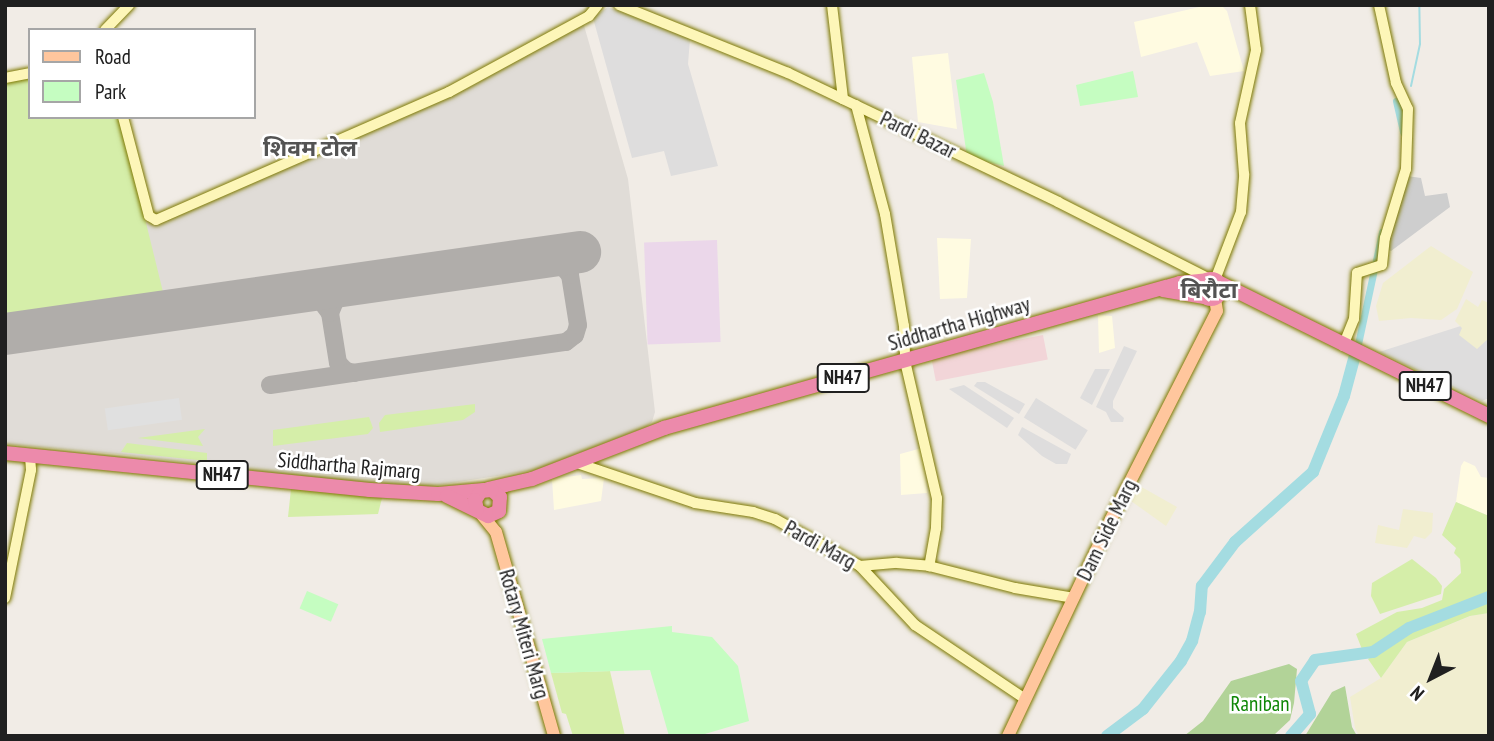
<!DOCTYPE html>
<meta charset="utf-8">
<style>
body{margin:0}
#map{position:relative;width:1494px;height:741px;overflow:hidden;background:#f1ece6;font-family:"PT Sans Narrow","Noto Sans Devanagari",sans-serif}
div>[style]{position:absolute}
.residential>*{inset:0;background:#dedddd;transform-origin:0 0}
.commercial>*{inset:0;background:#f2d5d8;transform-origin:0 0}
.industrial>*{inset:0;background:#ebd7ea;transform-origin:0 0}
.education>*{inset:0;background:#fffbe1}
.religious>*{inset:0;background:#cecece}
.airport>*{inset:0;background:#e0dcd7}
.farmland>*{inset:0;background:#f1eed0}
.grass>*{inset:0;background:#d5eea9}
.forest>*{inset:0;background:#b2d398}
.park>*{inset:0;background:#c5fdc1;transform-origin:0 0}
.parking>*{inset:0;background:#e0e0e0;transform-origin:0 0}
.stream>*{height:2px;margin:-1px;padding:0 1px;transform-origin:1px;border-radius:1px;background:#a4dce1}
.canal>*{height:7px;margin:-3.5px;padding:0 3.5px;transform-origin:3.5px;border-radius:3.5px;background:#a4dce1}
.river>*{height:12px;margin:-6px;padding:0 6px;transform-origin:6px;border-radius:6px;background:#a4dce1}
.taxiway>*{height:18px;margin:-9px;padding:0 9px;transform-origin:9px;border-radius:9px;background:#b0adaa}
.runway>*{height:42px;margin:-21px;padding:0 21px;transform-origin:21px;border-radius:21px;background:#b0adaa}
.roads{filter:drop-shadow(0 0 2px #7e7900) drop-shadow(0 0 2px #7e7900)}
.secondary>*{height:10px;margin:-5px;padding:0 5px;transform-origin:5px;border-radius:5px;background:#fdf6b8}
.primary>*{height:12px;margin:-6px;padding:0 6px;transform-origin:6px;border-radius:6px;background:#ffc69d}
.highway>*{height:14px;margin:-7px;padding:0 7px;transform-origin:7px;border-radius:7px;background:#ec8aab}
.highway>.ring{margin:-7px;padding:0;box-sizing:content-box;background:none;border:14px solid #ec8aab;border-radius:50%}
span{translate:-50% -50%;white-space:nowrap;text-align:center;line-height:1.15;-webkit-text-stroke:5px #fff;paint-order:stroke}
.shield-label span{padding:2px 5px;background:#fff;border:2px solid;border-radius:5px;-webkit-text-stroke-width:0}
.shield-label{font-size:19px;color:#202020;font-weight:700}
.street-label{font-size:21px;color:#202020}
.park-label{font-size:21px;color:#0e8705}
.neighbourhood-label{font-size:23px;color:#535353;font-weight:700}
.frame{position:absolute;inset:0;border:7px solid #202020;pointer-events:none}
.legend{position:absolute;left:28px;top:28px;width:228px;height:91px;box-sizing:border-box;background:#fff;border:2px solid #a6a6a6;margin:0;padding:9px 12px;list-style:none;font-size:21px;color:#202020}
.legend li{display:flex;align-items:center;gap:14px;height:35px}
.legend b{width:35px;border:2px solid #a6a6a6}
.north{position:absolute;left:1396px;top:643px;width:70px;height:70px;-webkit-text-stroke:5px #fff;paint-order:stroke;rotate:222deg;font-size:19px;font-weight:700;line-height:28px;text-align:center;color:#202020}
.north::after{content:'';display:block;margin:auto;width:24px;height:32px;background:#202020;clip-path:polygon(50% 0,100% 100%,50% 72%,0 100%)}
</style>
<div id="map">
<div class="residential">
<div style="clip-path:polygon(608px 7px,690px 39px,688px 64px,718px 166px,671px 176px,664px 151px,632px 158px,593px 18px)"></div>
<div style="clip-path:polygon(1489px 317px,1489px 398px,1482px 401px,1379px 352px)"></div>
<div style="clip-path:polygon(1124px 346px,1137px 351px,1113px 401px,1113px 408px,1124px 418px,1123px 422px,1111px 422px,1106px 412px,1096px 407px)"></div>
<div style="clip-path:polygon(1095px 369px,1110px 369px,1092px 405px,1080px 398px)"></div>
<div style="clip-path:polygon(977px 382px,985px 382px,1025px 404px,1019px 414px,974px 386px)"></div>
<div style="clip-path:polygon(964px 385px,1014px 418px,1007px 428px,949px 389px)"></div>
<div style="left:1036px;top:398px;width:61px;height:23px;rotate:32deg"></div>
<div style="clip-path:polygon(1022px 427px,1071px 454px,1067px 464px,1056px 464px,1042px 456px,1018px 435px)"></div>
</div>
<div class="commercial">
<div style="left:1043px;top:335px;width:25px;height:114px;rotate:79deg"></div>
</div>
<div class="industrial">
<div style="left:717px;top:240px;width:102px;height:73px;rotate:88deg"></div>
</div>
<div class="education">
<div style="clip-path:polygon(1208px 5px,1221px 5px,1227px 11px,1244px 71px,1210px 76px,1197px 42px,1141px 57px,1134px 22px)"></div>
<div style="clip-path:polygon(948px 53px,957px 129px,918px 122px,912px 57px)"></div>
<div style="clip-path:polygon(937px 238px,971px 239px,967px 298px,940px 299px)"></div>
<div style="clip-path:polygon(1098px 315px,1112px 316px,1115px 348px,1099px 353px)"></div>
<div style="clip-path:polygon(922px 448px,927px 493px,901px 495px,900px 454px)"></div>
<div style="clip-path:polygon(1464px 461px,1475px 466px,1481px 477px,1489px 478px,1489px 516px,1456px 502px,1461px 466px)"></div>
<div style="clip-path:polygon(581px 475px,582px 479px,604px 478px,601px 501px,554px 510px,552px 479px)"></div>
</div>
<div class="religious">
<div style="clip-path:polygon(1407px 176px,1421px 178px,1425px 196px,1447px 193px,1450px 207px,1391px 251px,1387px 249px)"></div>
</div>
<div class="airport">
<div style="clip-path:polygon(583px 22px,628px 179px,655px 412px,652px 422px,646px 427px,535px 470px,432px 486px,371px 485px,117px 454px,5px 444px,5px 81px,30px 117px,154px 225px,472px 86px)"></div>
</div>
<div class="farmland">
<div style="clip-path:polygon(1431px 246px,1473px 272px,1457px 309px,1441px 320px,1411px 318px,1379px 321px,1376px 306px,1383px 283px)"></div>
<div style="clip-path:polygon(1466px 299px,1478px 307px,1482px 300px,1489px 303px,1489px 338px,1477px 349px,1459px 335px,1462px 328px,1455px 321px)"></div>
<div style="clip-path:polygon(1138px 485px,1177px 507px,1166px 526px,1131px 501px)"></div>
<div style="clip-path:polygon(1403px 509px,1433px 513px,1432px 532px,1425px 539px,1414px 536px,1407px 548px,1375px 543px,1378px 525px,1399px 530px)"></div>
<div style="clip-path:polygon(1489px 613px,1489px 736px,1359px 736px,1355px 728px,1350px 697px,1381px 678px,1407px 642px,1471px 616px)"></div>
</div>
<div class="grass">
<div style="clip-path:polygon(30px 77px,30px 117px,120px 117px,164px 296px,5px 317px,5px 81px)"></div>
<div style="clip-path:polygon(475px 404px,475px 412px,463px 420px,380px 432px,379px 423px,385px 415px)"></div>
<div style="clip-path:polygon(369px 417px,373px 428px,368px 434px,273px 446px,273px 430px)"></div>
<div style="clip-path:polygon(205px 429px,198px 437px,203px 446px,138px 438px)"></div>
<div style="clip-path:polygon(127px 443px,207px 453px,207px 461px,121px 452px)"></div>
<div style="clip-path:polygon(291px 489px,382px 498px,378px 514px,288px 517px)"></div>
<div style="clip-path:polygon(1456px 502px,1489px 516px,1489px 593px,1414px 624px,1372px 650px,1363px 652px,1356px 634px,1397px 612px,1422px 608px,1442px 600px,1444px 589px,1461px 573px,1460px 559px,1454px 553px,1456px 548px,1442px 535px)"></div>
<div style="clip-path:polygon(1412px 559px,1436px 578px,1442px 586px,1441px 594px,1380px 614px,1371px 596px,1372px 583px)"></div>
<div style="clip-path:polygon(1489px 603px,1489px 613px,1470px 616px,1407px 642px,1381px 678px,1368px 659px,1408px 630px)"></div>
<div style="clip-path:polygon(610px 671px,625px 736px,573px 736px,566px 714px,562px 713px,551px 673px)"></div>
</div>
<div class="forest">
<div style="clip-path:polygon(1289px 664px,1297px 669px,1294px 703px,1290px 720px,1275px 734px,1184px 736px,1203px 721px,1231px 681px)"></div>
<div style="clip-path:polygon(1345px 686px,1352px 727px,1357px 736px,1305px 736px,1332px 692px)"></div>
</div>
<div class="park">
<div style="clip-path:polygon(1133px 71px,1138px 97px,1080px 106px,1076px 85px)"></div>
<div style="clip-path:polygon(984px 73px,993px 102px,1004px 166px,967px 157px,956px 80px)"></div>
<div style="left:307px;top:591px;width:34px;height:19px;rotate:23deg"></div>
<div style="clip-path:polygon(672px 626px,672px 632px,712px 637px,738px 666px,749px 721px,698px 736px,669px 736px,650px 670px,551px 673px,542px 639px)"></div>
</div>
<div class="parking">
<div style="left:179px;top:398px;width:22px;height:75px;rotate:82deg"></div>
</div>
<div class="stream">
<div style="left:1411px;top:86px;width:43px;rotate:-77.9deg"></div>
<div style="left:1420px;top:44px;width:39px;rotate:-91deg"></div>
<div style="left:1400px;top:116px;width:5px;rotate:-68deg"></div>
</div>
<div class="canal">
<div style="left:1396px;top:101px;width:32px;rotate:77deg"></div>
<div style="left:1358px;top:344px;width:115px;rotate:-77.9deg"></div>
</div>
<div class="river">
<div style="left:1107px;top:736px;width:45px;rotate:-36.9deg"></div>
<div style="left:1143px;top:709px;width:61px;rotate:-51.6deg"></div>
<div style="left:1181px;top:661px;width:23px;rotate:-61deg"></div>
<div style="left:1192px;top:641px;width:30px;rotate:-75deg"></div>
<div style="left:1200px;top:612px;width:26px;rotate:-86deg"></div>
<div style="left:1202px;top:586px;width:55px;rotate:-53.1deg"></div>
<div style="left:1235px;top:542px;width:105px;rotate:-41.9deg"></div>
<div style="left:1313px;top:472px;width:82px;rotate:-67.8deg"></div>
<div style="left:1344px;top:396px;width:42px;rotate:-75deg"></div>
<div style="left:1291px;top:736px;width:29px;rotate:-49deg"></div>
<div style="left:1310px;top:714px;width:34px;rotate:-105deg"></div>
<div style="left:1301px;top:681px;width:25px;rotate:-56deg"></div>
<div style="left:1315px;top:660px;width:59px;rotate:-7.9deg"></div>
<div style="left:1373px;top:652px;width:43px;rotate:-33.7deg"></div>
<div style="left:1409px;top:628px;width:86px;rotate:-21.2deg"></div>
</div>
<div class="taxiway">
<div style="left:297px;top:292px;width:22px;rotate:13deg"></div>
<div style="left:318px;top:297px;width:20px;rotate:53deg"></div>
<div style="left:354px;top:373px;width:8px;rotate:-166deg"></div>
<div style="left:346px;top:371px;width:11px;rotate:-135deg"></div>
<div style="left:338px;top:363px;width:51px;rotate:-99.1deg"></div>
<div style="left:330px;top:313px;width:23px;rotate:-67deg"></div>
<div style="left:339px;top:292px;width:19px;rotate:-25deg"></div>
<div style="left:270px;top:385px;width:299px;rotate:-8.3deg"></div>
<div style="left:566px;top:342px;width:11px;rotate:-38deg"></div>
<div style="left:575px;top:335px;width:10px;rotate:-73deg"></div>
<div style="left:578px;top:325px;width:51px;rotate:-99.1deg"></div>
<div style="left:570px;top:275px;width:18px;rotate:-131deg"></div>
<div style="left:558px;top:261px;width:16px;rotate:-165deg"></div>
</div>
<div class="runway">
<div style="left:5px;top:334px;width:581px;rotate:-8.12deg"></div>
</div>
<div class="roads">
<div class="secondary">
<div style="left:619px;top:5px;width:182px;rotate:21.9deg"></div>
<div style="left:788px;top:73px;width:299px;rotate:25.5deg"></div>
<div style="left:1058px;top:202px;width:170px;rotate:26.9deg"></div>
<div style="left:832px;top:5px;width:95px;rotate:83.3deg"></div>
<div style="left:105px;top:30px;width:35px;rotate:-46deg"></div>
<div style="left:5px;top:78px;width:25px;rotate:-11deg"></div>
<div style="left:856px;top:105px;width:113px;rotate:75.1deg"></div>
<div style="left:885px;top:214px;width:114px;rotate:80.4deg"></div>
<div style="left:904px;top:326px;width:35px;rotate:88deg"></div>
<div style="left:905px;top:361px;width:141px;rotate:76.9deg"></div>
<div style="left:937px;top:498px;width:30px;rotate:92deg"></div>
<div style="left:936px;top:528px;width:39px;rotate:100deg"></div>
<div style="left:123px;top:117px;width:102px;rotate:75.3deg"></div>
<div style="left:149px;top:216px;width:8px;rotate:30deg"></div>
<div style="left:156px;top:220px;width:320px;rotate:-23.6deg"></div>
<div style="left:449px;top:92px;width:159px;rotate:-28.5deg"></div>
<div style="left:589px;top:16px;width:14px;rotate:-51deg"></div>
<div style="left:1215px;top:280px;width:73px;rotate:-69.1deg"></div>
<div style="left:1241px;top:212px;width:38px;rotate:-85deg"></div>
<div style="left:1244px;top:174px;width:51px;rotate:-94.5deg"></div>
<div style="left:1240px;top:123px;width:75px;rotate:-77.6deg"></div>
<div style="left:1256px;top:50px;width:45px;rotate:-97.6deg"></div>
<div style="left:1343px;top:346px;width:29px;rotate:-68deg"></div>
<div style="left:1354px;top:319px;width:46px;rotate:-86.3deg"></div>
<div style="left:1357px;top:273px;width:26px;rotate:-18deg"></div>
<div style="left:1382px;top:265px;width:27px;rotate:-84deg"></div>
<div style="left:1385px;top:238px;width:72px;rotate:-73.1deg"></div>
<div style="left:1406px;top:169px;width:60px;rotate:-88.1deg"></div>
<div style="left:1408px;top:109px;width:29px;rotate:-115deg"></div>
<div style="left:1396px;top:83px;width:80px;rotate:-102.3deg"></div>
<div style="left:577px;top:463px;width:125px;rotate:18.7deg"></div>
<div style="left:695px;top:503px;width:59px;rotate:8.8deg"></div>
<div style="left:753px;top:512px;width:23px;rotate:18deg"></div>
<div style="left:775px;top:519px;width:97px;rotate:28.9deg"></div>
<div style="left:860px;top:566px;width:81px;rotate:47deg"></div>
<div style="left:915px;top:625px;width:133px;rotate:33.9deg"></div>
<div style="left:860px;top:566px;width:37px;rotate:-5deg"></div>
<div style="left:897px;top:563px;width:32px;rotate:5deg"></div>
<div style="left:929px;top:566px;width:89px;rotate:14.3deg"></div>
<div style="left:1015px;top:588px;width:60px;rotate:9.6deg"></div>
<div style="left:5px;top:598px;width:131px;rotate:-78.5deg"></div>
<div style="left:31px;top:470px;width:16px;rotate:-94deg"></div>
</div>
<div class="primary">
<div style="left:482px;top:515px;width:22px;rotate:51deg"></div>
<div style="left:496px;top:532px;width:212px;rotate:74.1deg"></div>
<div style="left:1008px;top:736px;width:240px;rotate:-64.6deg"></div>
<div style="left:1111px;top:519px;width:233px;rotate:-63deg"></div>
<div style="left:1217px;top:311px;width:12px;rotate:-99deg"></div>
</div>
<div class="highway">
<div class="ring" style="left:1201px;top:279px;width:6px;height:6px"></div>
<div style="left:1216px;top:281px;width:305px;rotate:26.3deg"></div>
<div style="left:1163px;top:290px;width:42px;rotate:9.7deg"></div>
<div style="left:5px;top:453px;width:367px;rotate:5.8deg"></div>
<div style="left:370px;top:490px;width:68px;rotate:3.4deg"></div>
<div style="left:438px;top:494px;width:46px;rotate:-5deg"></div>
<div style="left:488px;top:489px;width:45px;rotate:-12.8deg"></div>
<div style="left:532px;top:479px;width:142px;rotate:-21.1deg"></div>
<div style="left:664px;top:428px;width:536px;rotate:-15.7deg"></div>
<div style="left:1180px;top:283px;width:27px;rotate:-6deg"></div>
<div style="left:447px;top:496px;width:46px;rotate:26deg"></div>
<div style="left:488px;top:516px;width:12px;rotate:-24deg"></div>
<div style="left:499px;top:511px;width:14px;rotate:-86deg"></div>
<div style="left:500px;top:497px;width:11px;rotate:-139deg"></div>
<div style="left:492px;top:490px;width:11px;rotate:175deg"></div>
<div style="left:481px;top:491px;width:11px;rotate:124deg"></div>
<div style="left:475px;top:500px;width:10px;rotate:79deg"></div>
</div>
</div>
<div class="shield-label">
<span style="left:843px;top:378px">NH47</span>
<span style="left:1425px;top:386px">NH47</span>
<span style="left:222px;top:475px">NH47</span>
</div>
<div class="street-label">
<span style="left:918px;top:135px;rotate:26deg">Pardi Bazar</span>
<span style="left:959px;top:324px;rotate:-16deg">Siddhartha Highway</span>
<span style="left:349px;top:466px;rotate:5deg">Siddhartha Rajmarg</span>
<span style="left:1107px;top:530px;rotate:-64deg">Dam Side Marg</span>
<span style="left:820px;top:545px;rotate:29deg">Pardi Marg</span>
<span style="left:524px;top:634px;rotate:74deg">Rotary Miteri Marg</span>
</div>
<div class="park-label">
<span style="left:1260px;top:704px">Raniban</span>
</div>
<div class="neighbourhood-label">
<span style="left:310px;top:148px">शिवम टोल</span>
<span style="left:1209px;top:290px">बिरौटा</span>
</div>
<div class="frame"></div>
<ul class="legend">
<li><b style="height:9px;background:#ffc69d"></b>Road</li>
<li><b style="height:19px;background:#c5fdc1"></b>Park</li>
</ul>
<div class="north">N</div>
</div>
